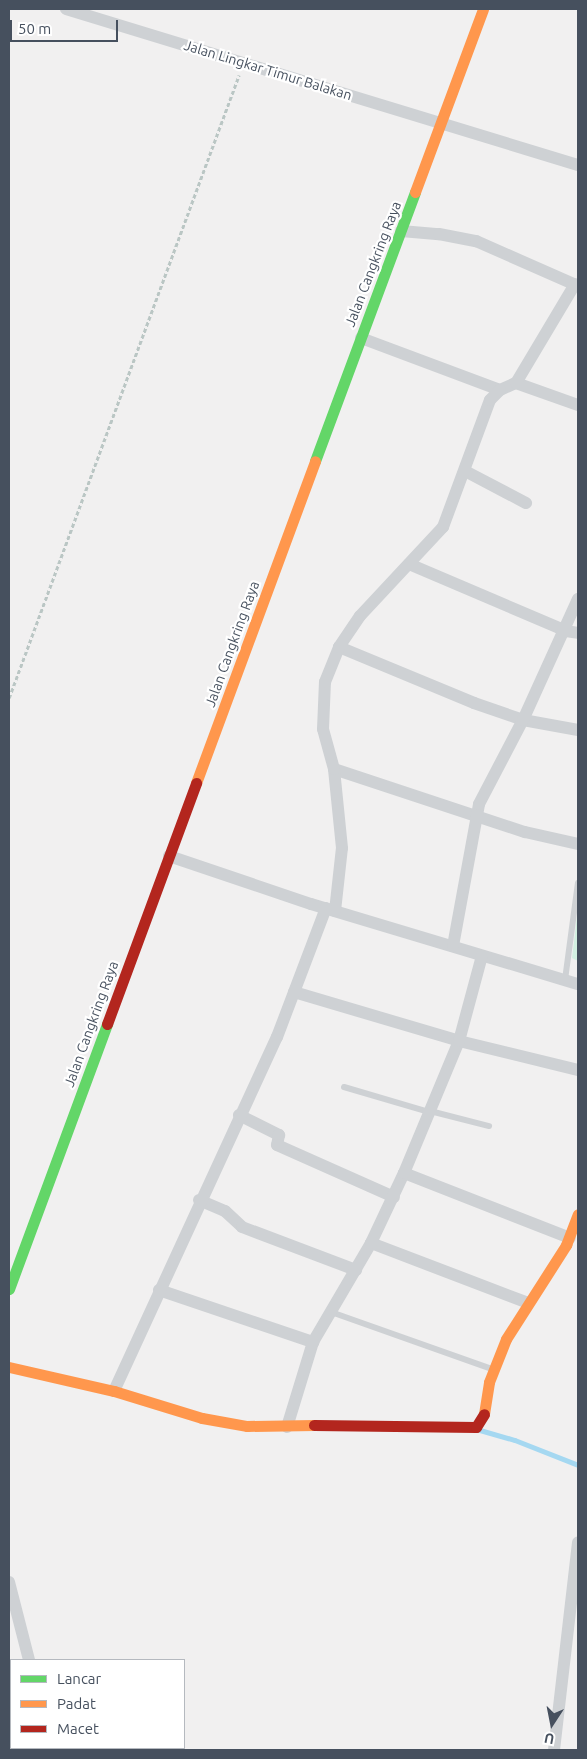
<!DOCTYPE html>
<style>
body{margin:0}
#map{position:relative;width:587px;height:1759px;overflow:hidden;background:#f1f0f0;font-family:Ubuntu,sans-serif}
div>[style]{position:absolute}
.green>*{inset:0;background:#d3f1e2}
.stream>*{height:4.5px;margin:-2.25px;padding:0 2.25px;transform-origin:2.25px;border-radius:2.25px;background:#a5d8f1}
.path>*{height:2.5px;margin-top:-1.25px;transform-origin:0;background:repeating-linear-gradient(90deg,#bac6c4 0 4px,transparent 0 6.5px)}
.lane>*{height:6px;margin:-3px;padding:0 3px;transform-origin:3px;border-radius:3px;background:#ced1d4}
.street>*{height:12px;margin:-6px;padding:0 6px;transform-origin:6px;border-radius:6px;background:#ced1d4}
.fast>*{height:11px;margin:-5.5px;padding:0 5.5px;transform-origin:5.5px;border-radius:5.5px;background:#63d668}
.slow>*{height:11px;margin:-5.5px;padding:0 5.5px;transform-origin:5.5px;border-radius:5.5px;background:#ff974d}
.jam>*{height:11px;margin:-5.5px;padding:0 5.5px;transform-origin:5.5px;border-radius:5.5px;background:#b3261e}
span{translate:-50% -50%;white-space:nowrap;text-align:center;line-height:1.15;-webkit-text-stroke:4.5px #fff;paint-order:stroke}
.street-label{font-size:14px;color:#46505e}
.frame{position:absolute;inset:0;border:10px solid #46505e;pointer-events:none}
.legend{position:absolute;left:10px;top:1659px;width:175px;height:90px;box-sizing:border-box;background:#fff;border:1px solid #b5b9bf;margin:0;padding:6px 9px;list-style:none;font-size:15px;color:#46505e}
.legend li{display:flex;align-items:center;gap:10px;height:25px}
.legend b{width:25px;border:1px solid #b5b9bf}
.north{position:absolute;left:527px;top:1699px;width:50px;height:50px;-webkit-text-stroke:4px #fff;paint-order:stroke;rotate:191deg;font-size:14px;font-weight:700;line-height:20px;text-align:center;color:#46505e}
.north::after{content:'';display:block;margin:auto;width:18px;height:22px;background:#46505e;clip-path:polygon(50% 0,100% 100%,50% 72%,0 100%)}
.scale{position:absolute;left:10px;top:20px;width:108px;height:22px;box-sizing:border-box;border:2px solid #46505e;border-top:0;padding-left:6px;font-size:15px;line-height:18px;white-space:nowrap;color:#46505e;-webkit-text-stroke:4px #fff;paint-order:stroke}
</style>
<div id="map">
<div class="green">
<div style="clip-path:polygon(578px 908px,578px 961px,572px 958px)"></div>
</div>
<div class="stream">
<div style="left:480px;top:1430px;width:36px;rotate:16deg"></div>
<div style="left:515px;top:1440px;width:66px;rotate:21.5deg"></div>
</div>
<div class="path">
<div style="left:9px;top:698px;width:664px;rotate:-69.74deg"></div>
</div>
<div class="lane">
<div style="left:565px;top:980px;width:98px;rotate:-82.4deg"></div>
<div style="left:344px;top:1087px;width:89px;rotate:16.4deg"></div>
<div style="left:430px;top:1111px;width:61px;rotate:14.3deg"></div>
<div style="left:331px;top:1312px;width:171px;rotate:19.5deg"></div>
</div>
<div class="street">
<div style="left:66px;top:9px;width:535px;rotate:16.95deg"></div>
<div style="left:401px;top:231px;width:38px;rotate:5deg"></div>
<div style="left:439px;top:234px;width:38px;rotate:11deg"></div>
<div style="left:476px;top:241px;width:111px;rotate:23.8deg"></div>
<div style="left:361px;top:338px;width:148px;rotate:20.5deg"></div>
<div style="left:500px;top:390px;width:17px;rotate:-24deg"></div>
<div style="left:516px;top:383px;width:66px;rotate:19.5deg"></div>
<div style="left:516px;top:383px;width:115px;rotate:-59.2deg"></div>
<div style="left:465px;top:471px;width:69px;rotate:27.7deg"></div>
<div style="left:409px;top:564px;width:171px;rotate:23.1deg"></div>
<div style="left:566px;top:631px;width:12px;rotate:9deg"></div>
<div style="left:339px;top:647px;width:146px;rotate:22.5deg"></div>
<div style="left:474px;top:703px;width:52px;rotate:19.1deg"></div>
<div style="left:523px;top:720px;width:56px;rotate:10.3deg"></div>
<div style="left:334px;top:769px;width:201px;rotate:18.3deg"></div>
<div style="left:525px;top:832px;width:54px;rotate:12.8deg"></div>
<div style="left:169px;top:856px;width:150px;rotate:18.7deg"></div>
<div style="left:311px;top:904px;width:279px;rotate:16.7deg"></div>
<div style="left:335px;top:911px;width:63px;rotate:-83.7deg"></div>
<div style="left:342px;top:848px;width:79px;rotate:-95.8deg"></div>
<div style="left:334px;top:769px;width:41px;rotate:-105.4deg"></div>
<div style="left:323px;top:729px;width:47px;rotate:-87.6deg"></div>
<div style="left:325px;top:682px;width:38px;rotate:-68deg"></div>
<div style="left:339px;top:647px;width:37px;rotate:-56deg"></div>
<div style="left:360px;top:616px;width:122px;rotate:-47deg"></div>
<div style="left:443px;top:527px;width:135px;rotate:-69.7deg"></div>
<div style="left:490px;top:400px;width:14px;rotate:-45deg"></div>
<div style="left:453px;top:946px;width:144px;rotate:-79.6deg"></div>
<div style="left:479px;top:804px;width:95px;rotate:-62.4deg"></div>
<div style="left:523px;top:720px;width:133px;rotate:-65.6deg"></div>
<div style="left:294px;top:992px;width:172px;rotate:16.5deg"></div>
<div style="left:459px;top:1041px;width:122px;rotate:13.7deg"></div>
<div style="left:239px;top:1115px;width:45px;rotate:26.6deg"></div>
<div style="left:279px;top:1135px;width:10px;rotate:101deg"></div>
<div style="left:277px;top:1145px;width:128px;rotate:24deg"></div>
<div style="left:404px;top:1173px;width:178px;rotate:21.4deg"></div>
<div style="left:199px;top:1200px;width:28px;rotate:23deg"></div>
<div style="left:225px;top:1211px;width:23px;rotate:43deg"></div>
<div style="left:242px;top:1227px;width:122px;rotate:20.7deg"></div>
<div style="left:371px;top:1243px;width:168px;rotate:20.9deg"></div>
<div style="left:159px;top:1290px;width:163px;rotate:18.7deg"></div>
<div style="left:114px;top:1391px;width:390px;rotate:-65.3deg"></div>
<div style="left:277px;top:1037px;width:138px;rotate:-69.2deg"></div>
<div style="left:287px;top:1427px;width:89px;rotate:-73deg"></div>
<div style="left:313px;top:1342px;width:115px;rotate:-59.6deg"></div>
<div style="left:371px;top:1243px;width:77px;rotate:-64.8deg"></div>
<div style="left:404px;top:1173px;width:143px;rotate:-67.4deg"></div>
<div style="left:459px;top:1041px;width:88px;rotate:-74.9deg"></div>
<div style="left:9px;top:1582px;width:81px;rotate:75.6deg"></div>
<div style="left:51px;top:1748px;width:2px;rotate:90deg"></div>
<div style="left:554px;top:1750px;width:209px;rotate:-83.4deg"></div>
</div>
<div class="fast">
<div style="left:315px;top:461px;width:287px;rotate:-69.6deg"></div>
<div style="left:9px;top:1289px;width:283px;rotate:-69.7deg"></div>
</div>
<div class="slow">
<div style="left:415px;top:192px;width:195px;rotate:-69.6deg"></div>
<div style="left:196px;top:783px;width:343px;rotate:-69.7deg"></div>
<div style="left:9px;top:1367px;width:108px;rotate:12.9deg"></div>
<div style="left:114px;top:1391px;width:92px;rotate:17.1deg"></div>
<div style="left:202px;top:1418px;width:46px;rotate:10.1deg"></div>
<div style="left:247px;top:1426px;width:67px;rotate:-0.9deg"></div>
<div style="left:484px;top:1414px;width:32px;rotate:-81deg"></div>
<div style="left:489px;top:1382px;width:46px;rotate:-68.4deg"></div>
<div style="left:506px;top:1339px;width:112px;rotate:-57.4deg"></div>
<div style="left:566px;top:1245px;width:33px;rotate:-69deg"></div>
</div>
<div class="jam">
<div style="left:107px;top:1024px;width:257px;rotate:-69.7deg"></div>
<div style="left:314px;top:1425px;width:162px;rotate:0.7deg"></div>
<div style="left:476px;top:1427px;width:15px;rotate:-58deg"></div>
</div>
<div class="street-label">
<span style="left:268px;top:70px;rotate:17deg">Jalan Lingkar Timur Balakan</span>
<span style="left:373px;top:264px;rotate:-69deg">Jalan Cangkring Raya</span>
<span style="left:232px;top:644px;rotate:-70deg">Jalan Cangkring Raya</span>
<span style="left:91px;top:1024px;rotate:-70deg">Jalan Cangkring Raya</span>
</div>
<div class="frame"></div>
<ul class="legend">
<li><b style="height:6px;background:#63d668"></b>Lancar</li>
<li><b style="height:6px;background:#ff974d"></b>Padat</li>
<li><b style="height:6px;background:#b3261e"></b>Macet</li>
</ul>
<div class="north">U</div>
<div class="scale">50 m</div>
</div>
